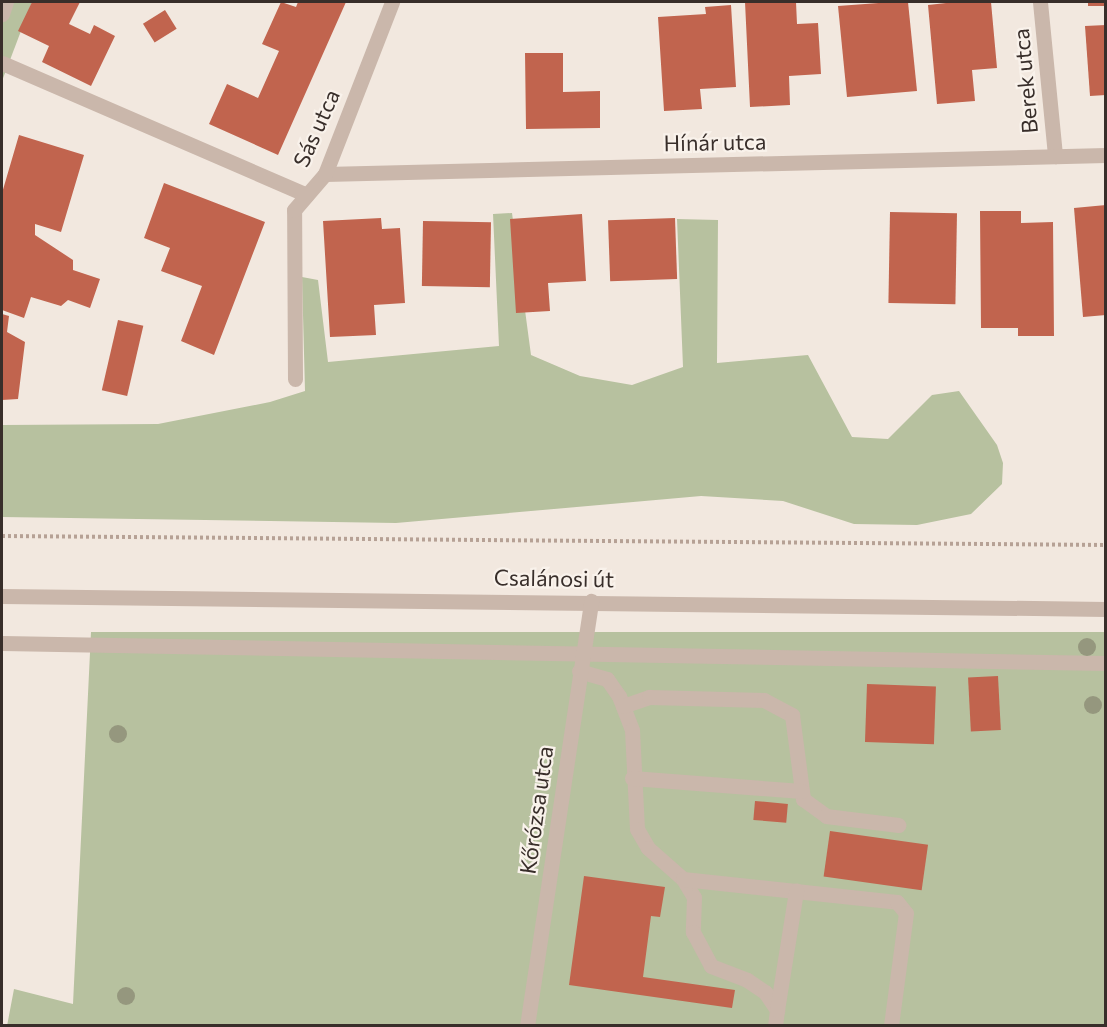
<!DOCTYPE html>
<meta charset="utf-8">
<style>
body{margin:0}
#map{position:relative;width:1107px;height:1027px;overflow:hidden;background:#f2e8df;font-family:Commissioner,sans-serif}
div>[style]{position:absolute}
.green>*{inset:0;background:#b7c19f}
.building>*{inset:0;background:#c1644e;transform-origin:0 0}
.path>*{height:4px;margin-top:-2px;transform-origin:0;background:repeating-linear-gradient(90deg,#b6a195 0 3px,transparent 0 6px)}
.minor>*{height:15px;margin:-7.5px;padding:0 7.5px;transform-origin:7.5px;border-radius:7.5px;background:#cab7ab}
.trees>*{width:18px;height:18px;margin:-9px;border-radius:50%;background:#95977e}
span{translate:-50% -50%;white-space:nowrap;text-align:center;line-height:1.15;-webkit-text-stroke:4.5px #f9f2eb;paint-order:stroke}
.street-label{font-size:22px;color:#382e2a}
.frame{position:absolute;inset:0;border:3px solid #382e2a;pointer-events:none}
</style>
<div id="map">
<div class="green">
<div style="clip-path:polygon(2px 2px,32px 2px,2px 81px)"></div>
<div style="clip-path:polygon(512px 213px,531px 355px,580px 376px,632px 385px,683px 367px,677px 219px,718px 220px,717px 363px,808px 355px,852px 437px,888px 439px,932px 395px,959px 391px,997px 445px,1003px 463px,1002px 484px,971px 514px,917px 525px,854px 524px,783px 501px,701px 496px,396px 523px,2px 517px,2px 425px,158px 424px,270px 402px,305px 391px,302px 277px,318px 280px,328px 362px,499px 346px,493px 214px)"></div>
<div style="clip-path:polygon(91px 632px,1105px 632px,1105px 1025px,7px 1026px,14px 989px,73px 1004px)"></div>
</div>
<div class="building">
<div style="clip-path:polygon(32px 2px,80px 2px,69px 24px,90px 34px,94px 25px,115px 36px,91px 86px,42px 62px,49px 46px,18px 31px)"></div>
<div style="clip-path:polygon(281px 2px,296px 7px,298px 2px,346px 2px,278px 155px,209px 124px,227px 84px,258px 98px,279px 51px,262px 44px)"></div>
<div style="clip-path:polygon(745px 2px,796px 2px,797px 24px,818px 23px,821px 74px,789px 76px,790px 105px,750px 107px)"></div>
<div style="clip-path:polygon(892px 2px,908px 2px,917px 91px,847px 97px,838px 6px)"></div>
<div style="clip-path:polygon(955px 2px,991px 2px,997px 68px,972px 70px,975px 101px,937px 104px,928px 5px)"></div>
<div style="left:1088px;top:2px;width:18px;height:4px"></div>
<div style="clip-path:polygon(731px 5px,736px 87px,700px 89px,702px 109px,664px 111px,658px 17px,706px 14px,705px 7px)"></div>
<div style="left:165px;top:10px;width:22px;height:26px;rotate:58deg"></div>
<div style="clip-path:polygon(1106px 25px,1106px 95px,1090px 96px,1085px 26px)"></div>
<div style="clip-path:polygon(525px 53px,563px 53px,563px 92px,600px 91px,600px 128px,526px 129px)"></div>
<div style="clip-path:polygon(19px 135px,84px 155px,61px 232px,35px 224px,35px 235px,73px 260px,73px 270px,100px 279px,90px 308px,68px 300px,61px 306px,31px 297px,24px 318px,2px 310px,2px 193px)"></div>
<div style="clip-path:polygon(164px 183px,265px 222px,214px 355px,181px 341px,202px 286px,161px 271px,170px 248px,144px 238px)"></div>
<div style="clip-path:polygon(1106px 205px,1106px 315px,1083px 317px,1074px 208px)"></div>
<div style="clip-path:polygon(980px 211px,1021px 211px,1021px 223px,1053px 222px,1054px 336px,1018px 336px,1018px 328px,981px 328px)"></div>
<div style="left:890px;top:212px;width:67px;height:91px;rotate:1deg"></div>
<div style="clip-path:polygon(582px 214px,586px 281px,548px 283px,550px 311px,516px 313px,510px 219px)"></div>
<div style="clip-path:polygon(381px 218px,382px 229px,400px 228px,405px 303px,374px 305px,376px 335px,330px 337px,323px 221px)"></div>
<div style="left:675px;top:218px;width:61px;height:67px;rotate:88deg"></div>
<div style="left:423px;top:221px;width:68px;height:65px;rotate:1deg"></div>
<div style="clip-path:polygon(2px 314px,9px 316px,7px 332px,25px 342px,18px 399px,2px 400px)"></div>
<div style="left:118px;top:320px;width:26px;height:72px;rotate:13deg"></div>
<div style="left:998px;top:676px;width:54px;height:30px;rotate:87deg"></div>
<div style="left:867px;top:684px;width:69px;height:58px;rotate:2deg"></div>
<div style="left:755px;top:801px;width:33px;height:19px;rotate:5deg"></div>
<div style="left:830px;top:831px;width:99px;height:46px;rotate:8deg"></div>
<div style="clip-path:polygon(584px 876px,665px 887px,660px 917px,651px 916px,643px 977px,735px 990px,732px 1008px,569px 985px)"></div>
</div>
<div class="path">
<div style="left:2px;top:536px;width:1104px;rotate:0.47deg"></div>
</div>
<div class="minor">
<div style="left:1040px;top:2px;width:155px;rotate:84.4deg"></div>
<div style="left:2px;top:14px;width:13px;rotate:-72deg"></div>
<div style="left:2px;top:63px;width:332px;rotate:23.4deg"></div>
<div style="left:325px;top:174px;width:781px;rotate:-1.39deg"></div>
<div style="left:295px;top:379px;width:169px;rotate:-90.3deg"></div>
<div style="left:294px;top:210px;width:48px;rotate:-49.3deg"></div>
<div style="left:325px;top:174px;width:185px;rotate:-68.7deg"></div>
<div style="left:2px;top:596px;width:1104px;rotate:0.67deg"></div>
<div style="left:2px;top:643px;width:1104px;rotate:1.04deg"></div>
<div style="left:579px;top:671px;width:29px;rotate:16deg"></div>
<div style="left:607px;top:679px;width:21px;rotate:55deg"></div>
<div style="left:619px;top:696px;width:36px;rotate:69deg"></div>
<div style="left:632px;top:730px;width:99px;rotate:87.1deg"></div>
<div style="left:637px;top:829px;width:22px;rotate:60deg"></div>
<div style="left:648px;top:848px;width:47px;rotate:41.5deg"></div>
<div style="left:683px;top:879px;width:21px;rotate:59deg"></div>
<div style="left:694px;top:897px;width:35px;rotate:92deg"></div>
<div style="left:693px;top:932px;width:38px;rotate:62deg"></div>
<div style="left:711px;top:966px;width:39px;rotate:21deg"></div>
<div style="left:747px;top:980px;width:22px;rotate:34deg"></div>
<div style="left:765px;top:992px;width:22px;rotate:56deg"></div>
<div style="left:777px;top:1010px;width:16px;rotate:97deg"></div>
<div style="left:623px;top:706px;width:28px;rotate:-19deg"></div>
<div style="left:649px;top:697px;width:115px;rotate:1.5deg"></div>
<div style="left:764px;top:700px;width:32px;rotate:28deg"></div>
<div style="left:792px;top:715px;width:85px;rotate:82.5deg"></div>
<div style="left:803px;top:799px;width:29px;rotate:36deg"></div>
<div style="left:826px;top:816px;width:73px;rotate:7.1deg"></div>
<div style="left:632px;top:778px;width:170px;rotate:4.4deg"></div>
<div style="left:683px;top:879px;width:215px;rotate:6.1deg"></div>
<div style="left:897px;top:902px;width:14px;rotate:51deg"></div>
<div style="left:906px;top:913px;width:114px;rotate:97.6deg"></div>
<div style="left:777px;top:1010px;width:121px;rotate:-80.9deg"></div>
<div style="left:527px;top:1026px;width:430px;rotate:-81.4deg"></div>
</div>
<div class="trees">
<div style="left:1087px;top:647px"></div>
<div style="left:1093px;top:705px"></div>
<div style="left:118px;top:734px"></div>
<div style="left:126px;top:996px"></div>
</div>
<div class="street-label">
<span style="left:1025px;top:81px;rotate:-95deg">Berek utca</span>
<span style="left:316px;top:128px;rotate:-66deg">Sás utca</span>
<span style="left:715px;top:142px;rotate:-1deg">Hínár utca</span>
<span style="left:554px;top:578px;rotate:1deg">Csalánosi út</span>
<span style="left:536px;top:810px;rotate:-82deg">Kőrózsa utca</span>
</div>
<div class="frame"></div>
</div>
